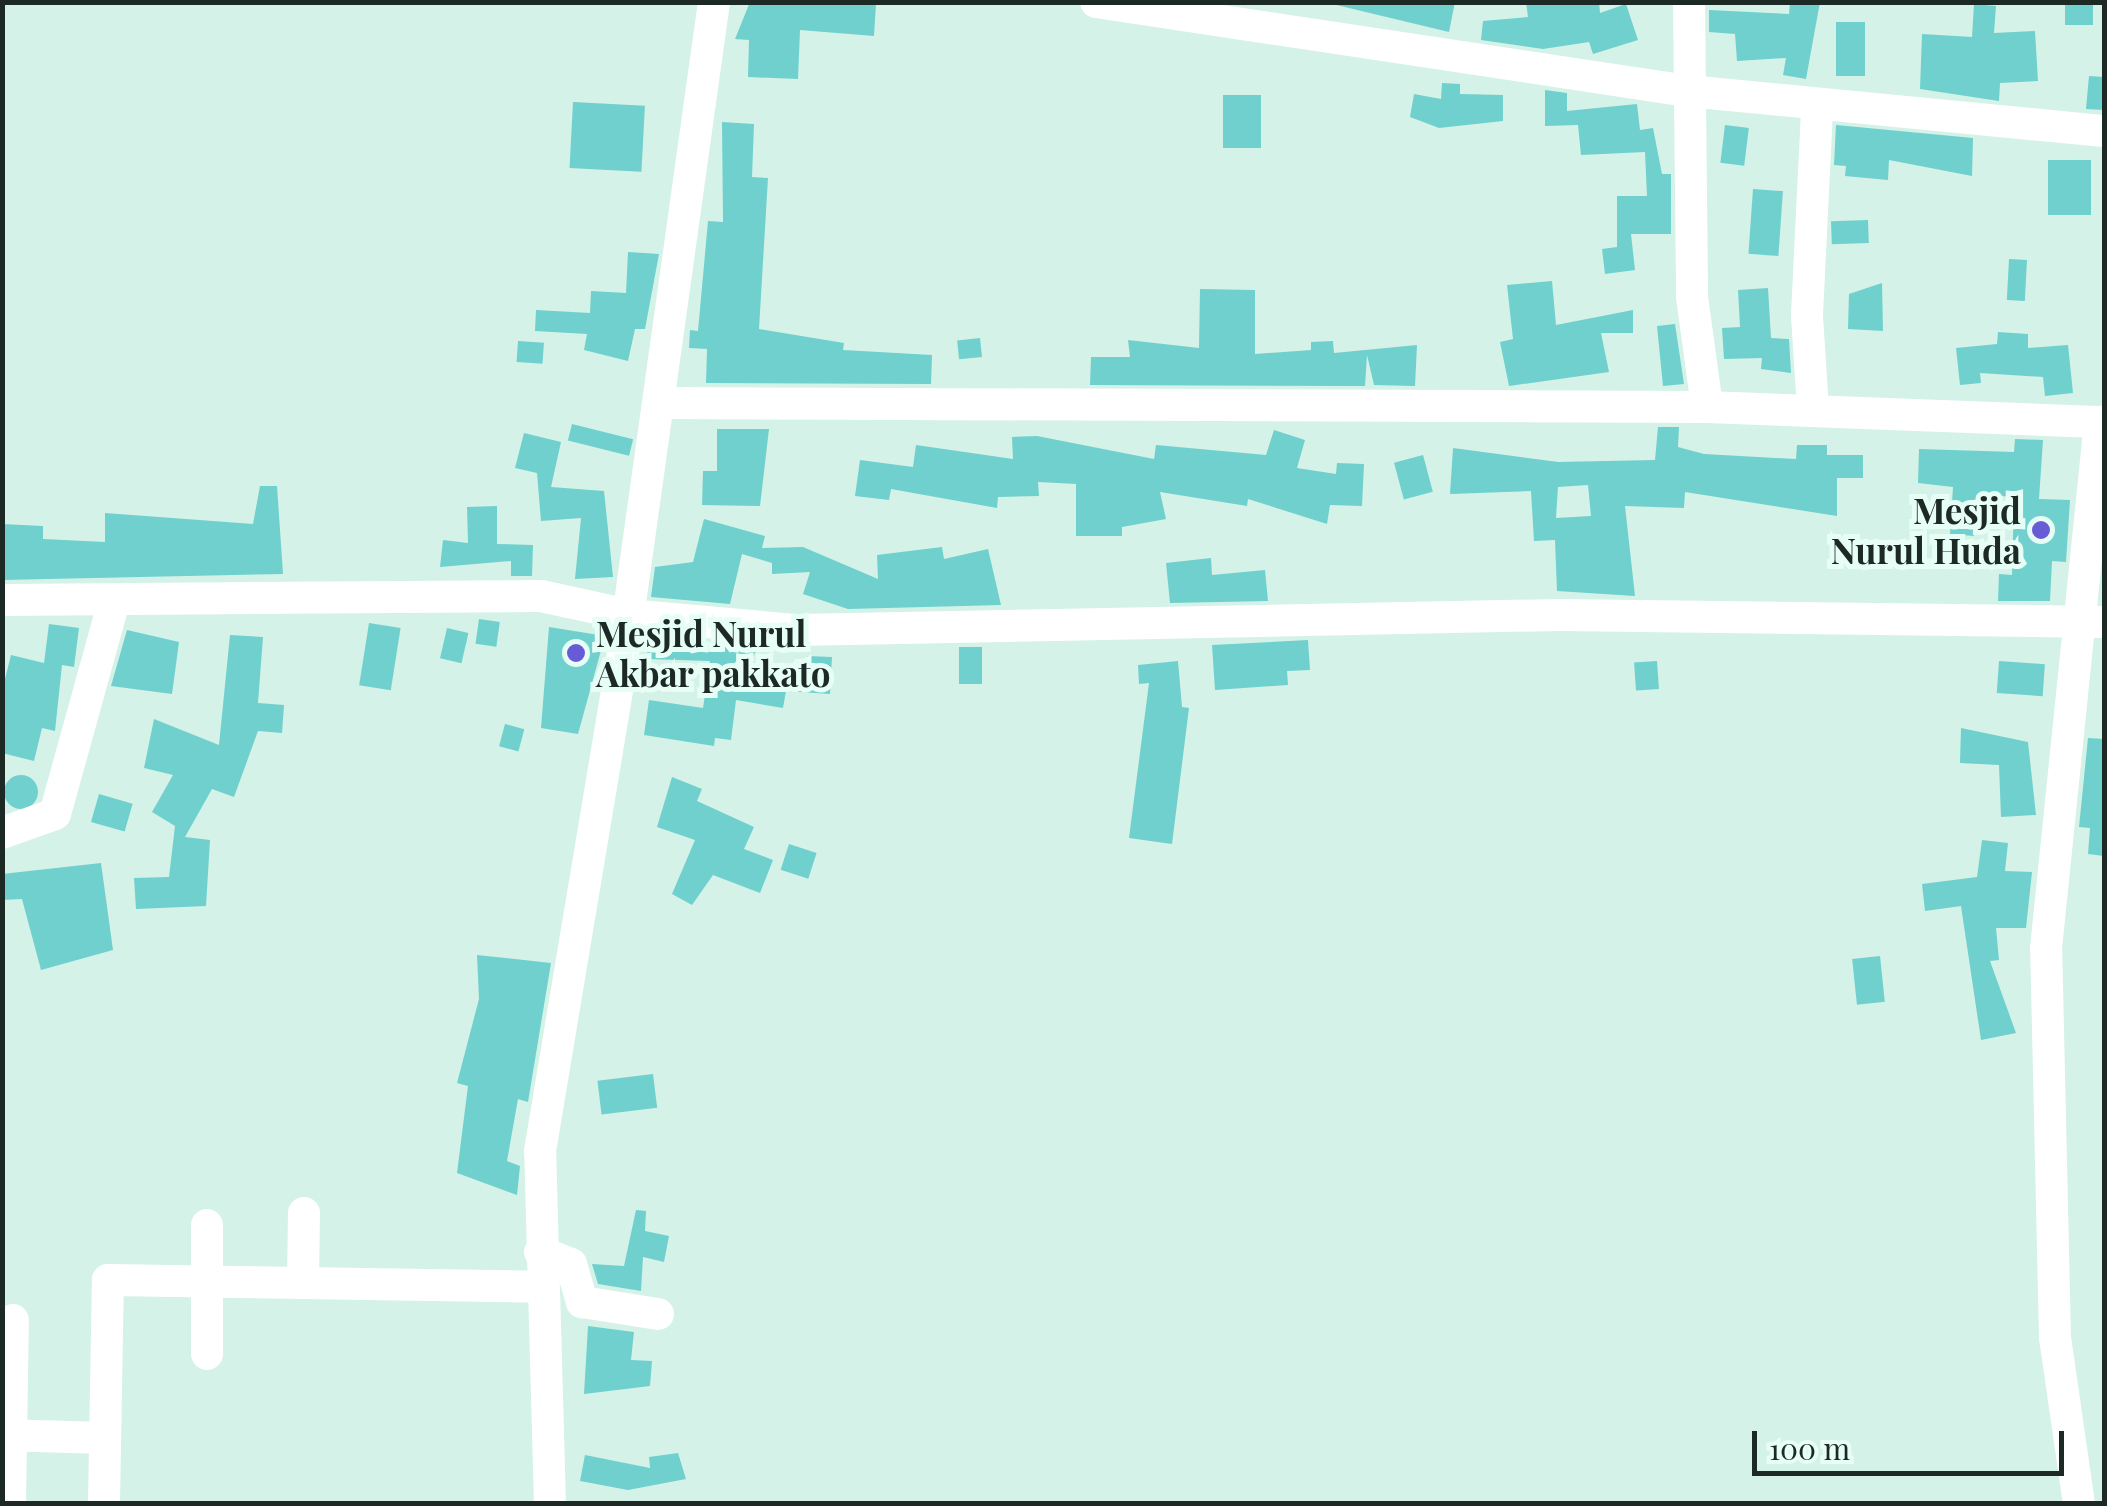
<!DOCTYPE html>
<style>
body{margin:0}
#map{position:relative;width:2107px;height:1506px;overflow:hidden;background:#d4f2e7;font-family:"Playfair Display",serif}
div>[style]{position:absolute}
.building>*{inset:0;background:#6fd0ce;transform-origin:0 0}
.round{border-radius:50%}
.minor>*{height:32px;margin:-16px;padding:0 16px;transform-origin:16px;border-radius:16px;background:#fff}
.dots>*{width:28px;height:28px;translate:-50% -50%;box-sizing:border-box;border:5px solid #e6fef5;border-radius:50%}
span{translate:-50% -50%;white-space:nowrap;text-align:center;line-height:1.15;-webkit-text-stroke:10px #e6fef5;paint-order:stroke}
.poi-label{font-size:35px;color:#1d2925;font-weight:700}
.right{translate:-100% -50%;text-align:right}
.left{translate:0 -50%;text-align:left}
.frame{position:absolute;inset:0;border:5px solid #1d2925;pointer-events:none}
.scale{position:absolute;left:1752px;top:1431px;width:312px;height:45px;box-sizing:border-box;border:5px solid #1d2925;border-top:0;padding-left:12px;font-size:30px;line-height:35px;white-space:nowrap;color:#1d2925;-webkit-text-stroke:8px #e6fef5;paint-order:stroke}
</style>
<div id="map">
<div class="building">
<div style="clip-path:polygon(750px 2px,876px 4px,874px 36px,800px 30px,798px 79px,748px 77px,749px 40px,735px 39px)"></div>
<div style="clip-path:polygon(1324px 2px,1455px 2px,1449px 32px)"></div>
<div style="clip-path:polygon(1526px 2px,1599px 2px,1600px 13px,1626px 4px,1638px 40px,1593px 54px,1589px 42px,1543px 49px,1481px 40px,1483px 21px,1528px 17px)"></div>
<div style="clip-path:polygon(1790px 2px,1820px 2px,1806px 79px,1783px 75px,1786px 58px,1737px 61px,1735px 34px,1709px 32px,1709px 10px,1789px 14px)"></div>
<div style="left:2065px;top:2px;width:28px;height:23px"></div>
<div style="clip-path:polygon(1974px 4px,1996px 6px,1994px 33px,2035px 31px,2038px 81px,2000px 83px,1999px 101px,1920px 89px,1922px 34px,1972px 37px)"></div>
<div style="left:1836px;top:22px;width:29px;height:54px"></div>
<div style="clip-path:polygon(2089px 76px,2104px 77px,2104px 110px,2086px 109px)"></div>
<div style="clip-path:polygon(1442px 83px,1460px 84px,1460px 94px,1503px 95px,1503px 121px,1439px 128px,1410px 117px,1414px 94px,1441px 99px)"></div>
<div style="clip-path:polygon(1545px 90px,1567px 93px,1567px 111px,1637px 104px,1640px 130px,1653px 128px,1662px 174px,1671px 174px,1671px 234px,1631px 234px,1635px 270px,1605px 274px,1602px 249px,1617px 247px,1617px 196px,1647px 196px,1645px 152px,1581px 155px,1578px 125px,1545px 126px)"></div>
<div style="left:1223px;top:95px;width:38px;height:53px"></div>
<div style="left:573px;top:102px;width:72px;height:66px;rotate:3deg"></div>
<div style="clip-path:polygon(722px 122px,754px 124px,752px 177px,768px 178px,759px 329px,844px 343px,843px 350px,932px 355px,931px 384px,706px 383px,707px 349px,689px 348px,690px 330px,698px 331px,708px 221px,723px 222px)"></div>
<div style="left:1725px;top:125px;width:24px;height:38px;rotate:7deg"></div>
<div style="clip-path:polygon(1836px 125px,1973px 138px,1972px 176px,1889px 160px,1888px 180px,1845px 176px,1846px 166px,1834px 165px)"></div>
<div style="left:2048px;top:160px;width:43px;height:55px"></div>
<div style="left:1753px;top:189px;width:30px;height:65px;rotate:4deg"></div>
<div style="left:1868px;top:220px;width:23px;height:37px;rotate:88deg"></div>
<div style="clip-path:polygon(628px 252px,659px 254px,645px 329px,635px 329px,628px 361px,584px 350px,587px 334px,535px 331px,536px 310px,590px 313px,591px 291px,626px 293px)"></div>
<div style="left:2009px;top:259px;width:18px;height:41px;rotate:3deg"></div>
<div style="clip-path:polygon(1552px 281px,1556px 325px,1633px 310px,1633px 333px,1601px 333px,1609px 372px,1509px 386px,1500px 342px,1513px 339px,1507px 285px)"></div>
<div style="clip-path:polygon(1882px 283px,1883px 331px,1848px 329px,1849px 294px)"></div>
<div style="clip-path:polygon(1768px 288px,1771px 338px,1789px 339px,1791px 373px,1761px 369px,1762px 358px,1724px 359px,1722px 328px,1740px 327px,1738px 290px)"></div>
<div style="clip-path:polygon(1200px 289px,1255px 290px,1255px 354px,1311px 350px,1311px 342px,1333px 341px,1334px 353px,1417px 345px,1415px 386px,1374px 385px,1367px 355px,1365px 386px,1090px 385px,1091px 357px,1130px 357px,1128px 340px,1199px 348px)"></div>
<div style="clip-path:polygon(1675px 324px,1684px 384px,1663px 386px,1657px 326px)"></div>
<div style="clip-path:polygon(1998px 332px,2028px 334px,2028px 348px,2068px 345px,2073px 393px,2045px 396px,2043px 377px,1980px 373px,1981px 383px,1960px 385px,1956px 348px,1997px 344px)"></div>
<div style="left:980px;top:338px;width:19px;height:23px;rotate:84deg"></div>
<div style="left:518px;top:341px;width:26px;height:21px;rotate:4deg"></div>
<div style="left:572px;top:424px;width:63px;height:17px;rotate:14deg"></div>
<div style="clip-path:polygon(evenodd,1658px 427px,1679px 427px,1678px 447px,1704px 454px,1796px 459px,1797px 445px,1827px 445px,1827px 455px,1863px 455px,1863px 478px,1837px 478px,1837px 516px,1685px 492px,1684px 508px,1625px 506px,1635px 596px,1557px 591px,1555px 540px,1534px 541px,1531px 491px,1450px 494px,1453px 448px,1558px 462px,1655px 460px,1658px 427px,1588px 485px,1591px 516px,1556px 518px,1558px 487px,1588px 485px)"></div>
<div style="clip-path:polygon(717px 429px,769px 429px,760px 506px,702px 505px,703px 471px,717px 471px)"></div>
<div style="clip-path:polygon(1274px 430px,1305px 440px,1297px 468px,1336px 474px,1337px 463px,1364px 464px,1362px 506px,1330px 505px,1327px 524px,1248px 499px,1247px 506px,1160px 492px,1166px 519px,1122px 527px,1122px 536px,1076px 536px,1076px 484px,1038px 482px,1039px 496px,998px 497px,997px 508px,891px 489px,889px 500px,855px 496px,860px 460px,913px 467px,916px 445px,1013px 459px,1012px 437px,1037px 436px,1154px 459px,1156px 445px,1266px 455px)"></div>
<div style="clip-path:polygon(524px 433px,561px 442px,551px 487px,604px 491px,613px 577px,575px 579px,581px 518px,541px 521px,537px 473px,515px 468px)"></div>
<div style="clip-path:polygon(2015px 439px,2043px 440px,2039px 499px,2070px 500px,2066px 562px,2052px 561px,2050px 601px,1998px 601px,1999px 574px,2012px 575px,2014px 497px,1977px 494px,1974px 536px,1950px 534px,1953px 487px,1918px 483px,1919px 449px,2014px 452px)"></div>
<div style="left:1423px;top:455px;width:38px;height:30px;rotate:75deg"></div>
<div style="clip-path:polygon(260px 486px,277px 486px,283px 574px,2px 580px,2px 524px,43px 526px,43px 539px,105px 542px,105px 513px,253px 524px)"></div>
<div style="clip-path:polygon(497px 506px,497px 544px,533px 545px,532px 576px,511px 576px,511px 561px,440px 567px,443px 540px,468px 543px,467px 507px)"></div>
<div style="clip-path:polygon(704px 519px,765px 536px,762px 548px,803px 547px,878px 579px,877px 555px,942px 547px,944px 559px,988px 549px,1001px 605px,848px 609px,803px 594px,810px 572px,772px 574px,772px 563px,742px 554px,730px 604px,651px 597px,655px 567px,693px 562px)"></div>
<div style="clip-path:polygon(1211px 558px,1212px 575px,1265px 570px,1268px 601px,1170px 603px,1166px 563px)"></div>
<div style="left:479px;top:619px;width:21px;height:25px;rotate:8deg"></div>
<div style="left:369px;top:623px;width:32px;height:63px;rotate:9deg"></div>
<div style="clip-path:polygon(49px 624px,79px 628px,74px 667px,62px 665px,55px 731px,42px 728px,34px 761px,2px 753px,2px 691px,11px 655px,44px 663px)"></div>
<div style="clip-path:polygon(549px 627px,605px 636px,578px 734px,541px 728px)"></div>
<div style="left:447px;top:628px;width:22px;height:31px;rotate:13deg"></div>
<div style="clip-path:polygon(127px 630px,179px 642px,172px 694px,111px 686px)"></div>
<div style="clip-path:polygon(230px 635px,263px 637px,258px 703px,284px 705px,282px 733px,258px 731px,234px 797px,212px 789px,185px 837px,210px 840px,206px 906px,136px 909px,134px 878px,169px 877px,175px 826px,152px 812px,173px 775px,144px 768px,154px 719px,219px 745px)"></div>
<div style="clip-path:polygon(648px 637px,756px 651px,750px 662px,806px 673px,807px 656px,832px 657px,830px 694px,786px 691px,783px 708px,736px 700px,731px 740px,715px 738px,714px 746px,644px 735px,649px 700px,703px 708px,710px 661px,647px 659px)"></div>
<div style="clip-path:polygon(1308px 640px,1310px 670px,1287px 671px,1288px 685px,1215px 690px,1212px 645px)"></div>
<div style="left:959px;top:647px;width:23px;height:37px"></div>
<div style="clip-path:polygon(1178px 661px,1182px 707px,1189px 708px,1172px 844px,1129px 838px,1149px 683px,1139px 684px,1138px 665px)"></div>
<div style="left:1657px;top:661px;width:28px;height:23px;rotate:86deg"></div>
<div style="left:1999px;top:661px;width:46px;height:32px;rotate:4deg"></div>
<div style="left:505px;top:724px;width:20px;height:23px;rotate:15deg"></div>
<div style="clip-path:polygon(1961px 728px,2028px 742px,2036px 815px,2001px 817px,1999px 765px,1960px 763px)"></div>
<div style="clip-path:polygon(2088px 738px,2104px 739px,2104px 856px,2088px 854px,2090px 828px,2079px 827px)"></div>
<div class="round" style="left:4px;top:775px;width:34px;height:34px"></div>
<div style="clip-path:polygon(672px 777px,702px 789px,697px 801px,754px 827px,744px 849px,773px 860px,760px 893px,713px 875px,692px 905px,672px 894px,695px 840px,657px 827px)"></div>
<div style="left:99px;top:794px;width:35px;height:29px;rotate:16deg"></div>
<div style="clip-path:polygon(1982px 840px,2008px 843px,2005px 871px,2032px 872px,2026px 928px,1996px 928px,1999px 960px,1990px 961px,2016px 1033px,1981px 1040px,1961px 906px,1925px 911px,1922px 884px,1977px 877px)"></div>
<div style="left:789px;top:844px;width:29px;height:27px;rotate:18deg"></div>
<div style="clip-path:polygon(101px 863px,113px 950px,41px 970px,22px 899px,2px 900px,2px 874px)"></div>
<div style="clip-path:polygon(477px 955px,551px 963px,528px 1102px,518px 1099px,507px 1161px,520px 1166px,517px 1195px,457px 1173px,468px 1086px,457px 1083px,479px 999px)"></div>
<div style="left:1880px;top:956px;width:46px;height:28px;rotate:84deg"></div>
<div style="left:653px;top:1074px;width:34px;height:56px;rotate:83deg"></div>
<div style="clip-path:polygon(636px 1210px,646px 1211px,645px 1231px,669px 1236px,664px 1262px,643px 1257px,641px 1291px,598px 1284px,592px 1264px,624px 1266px)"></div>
<div style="clip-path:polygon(588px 1326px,634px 1332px,631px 1360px,652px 1361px,650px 1386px,584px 1394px)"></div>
<div style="clip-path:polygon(678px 1453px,686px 1479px,628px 1490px,580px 1481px,585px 1455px,650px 1468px,649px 1457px)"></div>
</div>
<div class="minor">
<div style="left:1096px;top:2px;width:599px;rotate:8.55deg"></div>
<div style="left:1688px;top:91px;width:418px;rotate:5.5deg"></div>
<div style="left:1689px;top:2px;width:295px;rotate:89.4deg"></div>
<div style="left:1692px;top:297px;width:111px;rotate:82.2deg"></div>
<div style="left:659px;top:403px;width:1048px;rotate:0.22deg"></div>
<div style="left:1707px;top:407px;width:397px;rotate:2.2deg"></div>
<div style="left:1813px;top:409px;width:94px;rotate:-93.7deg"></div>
<div style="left:1807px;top:315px;width:208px;rotate:-87.2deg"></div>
<div style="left:2px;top:600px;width:539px;rotate:-0.43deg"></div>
<div style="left:541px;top:596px;width:89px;rotate:12.3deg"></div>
<div style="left:628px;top:615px;width:170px;rotate:5.1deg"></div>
<div style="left:797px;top:630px;width:763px;rotate:-1.13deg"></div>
<div style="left:1560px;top:615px;width:544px;rotate:0.74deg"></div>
<div style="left:2px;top:833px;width:56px;rotate:-19.7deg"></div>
<div style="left:55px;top:814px;width:221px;rotate:-74.5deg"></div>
<div style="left:207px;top:1225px;width:129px;rotate:90deg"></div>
<div style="left:540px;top:1252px;width:33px;rotate:21deg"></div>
<div style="left:571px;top:1264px;width:40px;rotate:74deg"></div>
<div style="left:582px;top:1302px;width:77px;rotate:9deg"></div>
<div style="left:303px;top:1283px;width:70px;rotate:-89.2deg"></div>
<div style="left:2px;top:1435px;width:103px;rotate:1.7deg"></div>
<div style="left:10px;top:1504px;width:184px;rotate:-89.1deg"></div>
<div style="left:104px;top:1504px;width:224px;rotate:-89deg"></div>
<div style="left:108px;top:1280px;width:433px;rotate:0.9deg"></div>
<div style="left:550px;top:1504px;width:353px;rotate:-91.6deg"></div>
<div style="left:540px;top:1151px;width:498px;rotate:-80.5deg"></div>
<div style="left:622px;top:660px;width:664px;rotate:-82.04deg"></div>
<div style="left:2079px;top:1504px;width:168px;rotate:-98.2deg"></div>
<div style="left:2055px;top:1338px;width:390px;rotate:-91.3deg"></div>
<div style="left:2046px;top:948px;width:529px;rotate:-84.14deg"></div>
</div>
<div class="dots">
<div style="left:2041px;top:530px;background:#675cd6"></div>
<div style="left:576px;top:653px;background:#675cd6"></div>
</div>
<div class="poi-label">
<span class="right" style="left:2021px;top:530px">Mesjid<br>Nurul Huda</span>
<span class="left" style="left:596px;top:653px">Mesjid Nurul<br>Akbar pakkato</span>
</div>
<div class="frame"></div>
<div class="scale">100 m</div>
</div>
